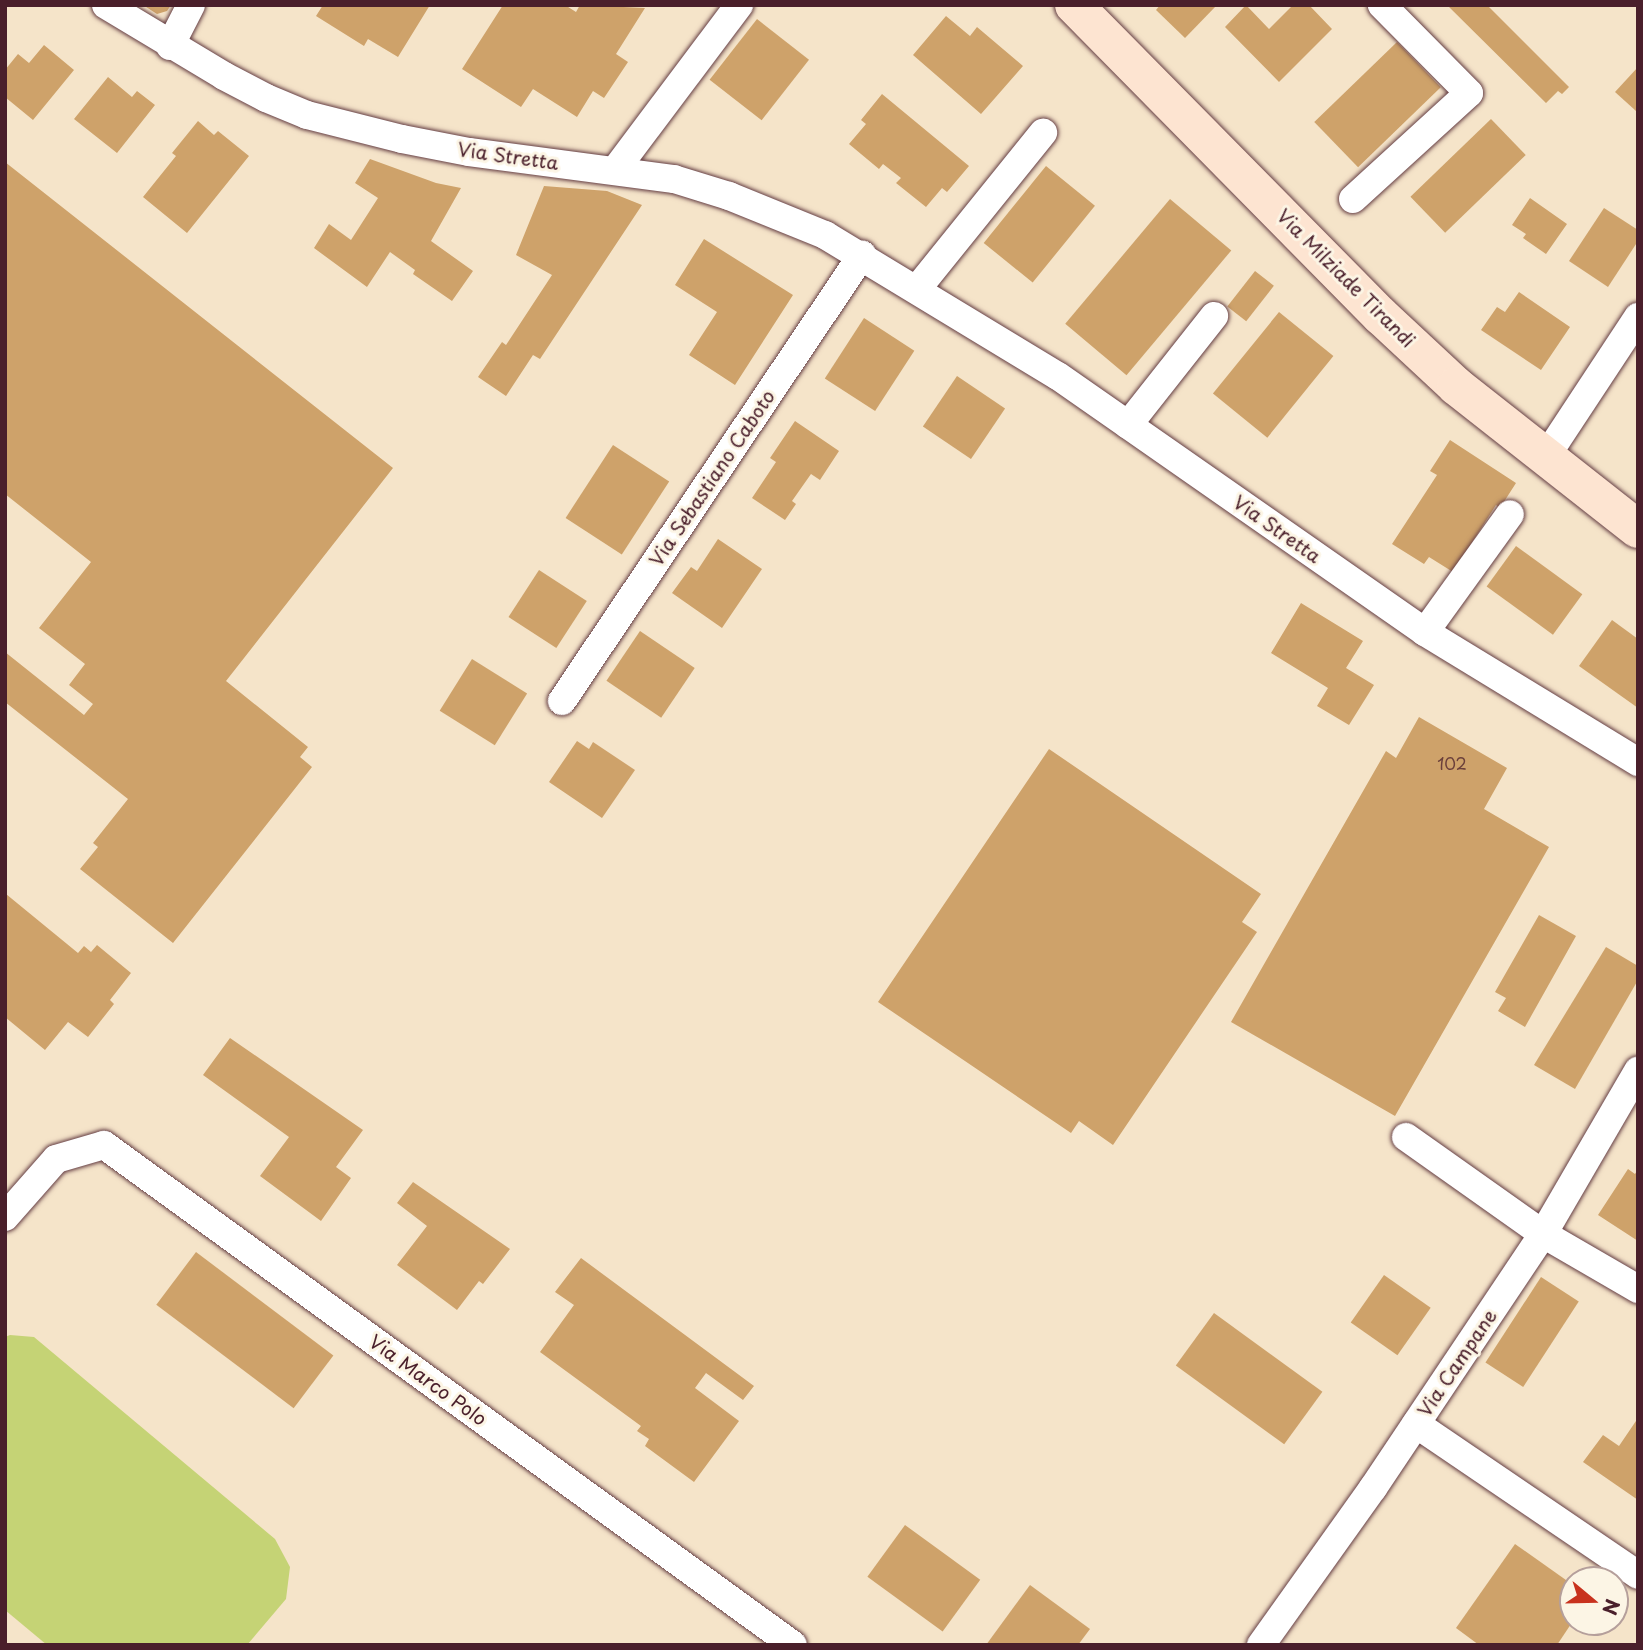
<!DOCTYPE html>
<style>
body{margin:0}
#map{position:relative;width:1643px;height:1650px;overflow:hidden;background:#f5e4c9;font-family:"Playpen Sans",sans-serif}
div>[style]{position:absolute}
.green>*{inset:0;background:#c5d375}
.building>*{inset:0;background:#cea26a;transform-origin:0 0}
.roads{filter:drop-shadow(0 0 2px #643d43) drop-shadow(0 0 2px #643d43)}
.street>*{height:28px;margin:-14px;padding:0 14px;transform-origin:14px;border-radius:14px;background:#fff}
.secondary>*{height:38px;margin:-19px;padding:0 19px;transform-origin:19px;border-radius:19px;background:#fde4d1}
span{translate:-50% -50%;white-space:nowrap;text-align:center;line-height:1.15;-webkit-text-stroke:6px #fcf5e5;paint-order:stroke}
.number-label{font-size:16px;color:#6b403b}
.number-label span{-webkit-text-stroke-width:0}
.street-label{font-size:19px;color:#4a1f2b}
.frame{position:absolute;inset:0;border:7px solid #4a1f2b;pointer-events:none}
.north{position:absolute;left:1559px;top:1566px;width:70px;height:70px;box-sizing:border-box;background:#fcf5e5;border:2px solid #b59f9b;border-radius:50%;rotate:109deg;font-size:19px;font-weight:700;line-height:28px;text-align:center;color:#4a1f2b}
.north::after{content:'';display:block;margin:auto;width:24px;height:32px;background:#c8321e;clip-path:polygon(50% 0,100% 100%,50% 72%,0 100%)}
</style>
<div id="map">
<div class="green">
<div style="clip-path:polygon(10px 1335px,34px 1337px,275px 1539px,290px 1567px,286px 1599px,247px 1645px,47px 1645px,5px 1610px,5px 1337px)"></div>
</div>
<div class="building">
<div style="clip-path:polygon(143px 5px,171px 5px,167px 11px,157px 14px)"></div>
<div style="clip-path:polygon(323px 5px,430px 5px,398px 57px,368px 39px,364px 46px,316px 16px)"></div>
<div style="clip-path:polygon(503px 5px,565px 5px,576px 12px,580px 5px,645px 8px,616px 54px,628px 62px,604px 98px,593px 91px,577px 117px,533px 89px,521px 107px,462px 69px)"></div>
<div style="clip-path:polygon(1160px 5px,1217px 5px,1185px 38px,1156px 10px)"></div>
<div style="clip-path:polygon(1246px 5px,1269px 29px,1293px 5px,1309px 5px,1332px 29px,1279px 82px,1225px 27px)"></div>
<div style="clip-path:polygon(1447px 5px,1487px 5px,1569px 87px,1562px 94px,1558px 91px,1546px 103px)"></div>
<div style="clip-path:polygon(946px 16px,970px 36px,977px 27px,1023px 66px,981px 114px,913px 55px)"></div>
<div style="left:757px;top:19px;width:66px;height:77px;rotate:38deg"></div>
<div style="left:1397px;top:42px;width:63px;height:115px;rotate:46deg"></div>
<div style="clip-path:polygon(44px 45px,74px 70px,33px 120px,5px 97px,5px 70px,18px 54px,29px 63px)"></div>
<div style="clip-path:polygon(1638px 67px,1638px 109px,1636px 111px,1615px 92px)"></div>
<div style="clip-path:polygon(108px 77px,132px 97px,137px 91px,155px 105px,117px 153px,74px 119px)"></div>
<div style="clip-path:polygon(882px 94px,969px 166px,947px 192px,942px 188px,926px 207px,896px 183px,901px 178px,883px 164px,879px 169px,849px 144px,866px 124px,861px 120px)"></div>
<div style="left:1491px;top:119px;width:50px;height:112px;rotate:46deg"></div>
<div style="clip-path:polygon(198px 121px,214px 135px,218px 131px,249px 156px,187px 233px,143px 197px,176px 156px,172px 153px)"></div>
<div style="clip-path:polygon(370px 159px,436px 183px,461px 188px,431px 241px,473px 271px,452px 301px,413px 274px,415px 270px,390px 252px,367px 287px,314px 248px,329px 224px,351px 240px,378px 198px,355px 183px)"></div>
<div style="clip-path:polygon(5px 162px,393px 468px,226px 681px,308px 747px,300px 757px,312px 767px,173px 943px,80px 869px,98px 847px,93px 843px,128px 799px,5px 702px,5px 652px,84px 715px,93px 704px,69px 685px,85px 664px,39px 628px,91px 562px,5px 494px)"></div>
<div style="left:1046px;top:166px;width:63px;height:99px;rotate:39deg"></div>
<div style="clip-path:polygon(544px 186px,607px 191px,642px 205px,540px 359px,533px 355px,506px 396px,478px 377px,502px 342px,506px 345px,552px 275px,516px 255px)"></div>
<div style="clip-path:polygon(1530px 198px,1567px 224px,1546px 254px,1523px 238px,1526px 234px,1512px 225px)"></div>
<div style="left:1170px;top:199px;width:80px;height:163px;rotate:40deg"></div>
<div style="clip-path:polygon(1604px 208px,1638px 230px,1638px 241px,1608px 287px,1569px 261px)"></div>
<div style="clip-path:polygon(704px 239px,793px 295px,735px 385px,689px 355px,717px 312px,675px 285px)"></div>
<div style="left:1255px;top:271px;width:24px;height:45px;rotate:38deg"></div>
<div style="clip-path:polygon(1519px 292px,1570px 327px,1541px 370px,1481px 330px,1497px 307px,1505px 312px)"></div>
<div style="left:1279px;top:312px;width:70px;height:105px;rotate:39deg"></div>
<div style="left:864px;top:318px;width:60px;height:72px;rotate:33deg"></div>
<div style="left:957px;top:376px;width:58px;height:61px;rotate:34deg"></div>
<div style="clip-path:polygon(795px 421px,839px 451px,820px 480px,811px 474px,792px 501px,796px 504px,785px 520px,752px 498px,776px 462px,770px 458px)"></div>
<div style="clip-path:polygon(1450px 440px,1516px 483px,1500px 508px,1496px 505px,1453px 572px,1429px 557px,1424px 564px,1392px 544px,1437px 475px,1430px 471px)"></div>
<div style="left:613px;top:445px;width:67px;height:87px;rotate:33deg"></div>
<div style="clip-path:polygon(718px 539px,762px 569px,722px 628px,672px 593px,691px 567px,697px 571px)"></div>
<div style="left:1516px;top:546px;width:82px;height:50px;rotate:36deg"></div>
<div style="left:539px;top:570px;width:57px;height:56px;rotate:33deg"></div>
<div style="clip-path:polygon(1301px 603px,1363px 641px,1346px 668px,1374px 685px,1349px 725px,1317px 706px,1328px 688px,1271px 653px)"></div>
<div style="clip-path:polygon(1612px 620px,1638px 639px,1638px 708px,1579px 666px)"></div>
<div style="left:640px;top:631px;width:66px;height:60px;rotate:34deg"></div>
<div style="left:472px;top:659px;width:65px;height:61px;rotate:32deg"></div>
<div style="clip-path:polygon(1419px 717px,1507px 768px,1484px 809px,1549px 847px,1395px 1116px,1231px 1022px,1386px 751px,1396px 758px)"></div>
<div style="clip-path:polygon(577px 741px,589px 749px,593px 742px,635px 770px,602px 818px,549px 782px)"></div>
<div style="clip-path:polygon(1049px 749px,1261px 894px,1242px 922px,1257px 932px,1113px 1145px,1079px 1121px,1071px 1133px,878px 1002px)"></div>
<div style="clip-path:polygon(6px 894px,78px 953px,84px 946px,91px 952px,97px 945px,131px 973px,110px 1000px,114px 1004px,88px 1037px,68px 1022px,45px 1050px,5px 1017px)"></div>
<div style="clip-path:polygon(1539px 915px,1576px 936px,1525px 1027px,1498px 1011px,1506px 998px,1495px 992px)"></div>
<div style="clip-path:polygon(1606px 947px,1638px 966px,1638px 980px,1575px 1089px,1534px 1065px)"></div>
<div style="clip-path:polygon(230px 1038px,363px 1130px,336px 1167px,351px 1178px,321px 1221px,260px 1176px,289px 1137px,203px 1075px)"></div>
<div style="clip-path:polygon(1628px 1169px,1635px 1174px,1638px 1169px,1638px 1241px,1598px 1215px)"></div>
<div style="clip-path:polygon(413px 1182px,510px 1249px,483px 1284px,479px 1281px,457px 1310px,397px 1265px,427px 1226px,397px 1203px)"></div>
<div style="left:196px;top:1252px;width:172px;height:66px;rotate:37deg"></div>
<div style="clip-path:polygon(581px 1258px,754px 1386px,743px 1400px,706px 1373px,695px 1388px,739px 1421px,694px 1482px,645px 1446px,649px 1439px,637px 1431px,641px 1426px,540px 1352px,574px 1305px,555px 1292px)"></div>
<div style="left:1384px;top:1275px;width:57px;height:58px;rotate:35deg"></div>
<div style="left:1541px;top:1277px;width:45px;height:102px;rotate:33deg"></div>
<div style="left:1214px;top:1313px;width:134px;height:65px;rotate:36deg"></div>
<div style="clip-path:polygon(1638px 1418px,1638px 1500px,1583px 1462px,1603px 1435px,1619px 1446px)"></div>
<div style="left:905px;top:1525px;width:93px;height:64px;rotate:36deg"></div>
<div style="clip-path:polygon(1515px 1544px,1573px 1585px,1573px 1621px,1557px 1645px,1479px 1645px,1456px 1628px)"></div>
<div style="clip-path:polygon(1030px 1585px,1090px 1629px,1078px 1645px,986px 1645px)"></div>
</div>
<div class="roads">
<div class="street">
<div style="left:106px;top:5px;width:138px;rotate:31deg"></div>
<div style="left:224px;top:76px;width:47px;rotate:27.6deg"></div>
<div style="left:266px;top:98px;width:44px;rotate:22.5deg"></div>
<div style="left:307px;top:115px;width:98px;rotate:14.2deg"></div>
<div style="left:402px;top:139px;width:68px;rotate:11deg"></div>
<div style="left:469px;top:152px;width:207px;rotate:7.5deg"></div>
<div style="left:674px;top:179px;width:58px;rotate:17.2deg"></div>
<div style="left:729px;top:196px;width:104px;rotate:22.1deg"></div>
<div style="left:825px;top:235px;width:272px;rotate:31.2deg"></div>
<div style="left:1058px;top:376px;width:447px;rotate:34.9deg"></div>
<div style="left:1425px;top:632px;width:250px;rotate:31.4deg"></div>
<div style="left:170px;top:46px;width:46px;rotate:-62.9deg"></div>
<div style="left:616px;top:169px;width:205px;rotate:-53.1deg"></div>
<div style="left:1353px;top:199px;width:157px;rotate:-42.4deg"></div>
<div style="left:1469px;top:93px;width:124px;rotate:-134.7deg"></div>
<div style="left:917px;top:289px;width:201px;rotate:-51.1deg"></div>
<div style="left:1128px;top:425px;width:139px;rotate:-51.7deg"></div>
<div style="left:1545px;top:458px;width:169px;rotate:-56.6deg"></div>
<div style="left:1425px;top:632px;width:145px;rotate:-54.2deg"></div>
<div style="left:562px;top:701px;width:538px;rotate:-56.07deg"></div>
<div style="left:1406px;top:1137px;width:168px;rotate:35.3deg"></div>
<div style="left:1543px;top:1234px;width:110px;rotate:30.1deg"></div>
<div style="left:5px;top:1217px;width:77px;rotate:-48.7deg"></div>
<div style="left:56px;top:1159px;width:50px;rotate:-16.3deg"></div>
<div style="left:104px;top:1145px;width:851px;rotate:35.97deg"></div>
<div style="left:1416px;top:1424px;width:268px;rotate:34.2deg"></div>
<div style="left:1261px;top:1645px;width:193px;rotate:-54.5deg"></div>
<div style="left:1373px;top:1488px;width:306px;rotate:-56.2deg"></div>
<div style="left:1543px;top:1234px;width:189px;rotate:-59.8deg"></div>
</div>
<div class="secondary">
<div style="left:1074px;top:5px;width:437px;rotate:45.4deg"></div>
<div style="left:1381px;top:316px;width:103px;rotate:43deg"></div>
<div style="left:1456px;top:386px;width:231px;rotate:38.2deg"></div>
</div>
</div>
<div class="number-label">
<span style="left:1452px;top:763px">102</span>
</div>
<div class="street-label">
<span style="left:508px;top:156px;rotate:8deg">Via Stretta</span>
<span style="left:1346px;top:278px;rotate:45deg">Via Milziade Tirandi</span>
<span style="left:712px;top:478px;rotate:-56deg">Via Sebastiano Caboto</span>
<span style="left:1277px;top:529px;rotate:35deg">Via Stretta</span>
<span style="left:1457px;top:1363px;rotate:-56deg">Via Campane</span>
<span style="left:428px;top:1380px;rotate:36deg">Via Marco Polo</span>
</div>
<div class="frame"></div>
<div class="north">N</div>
</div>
